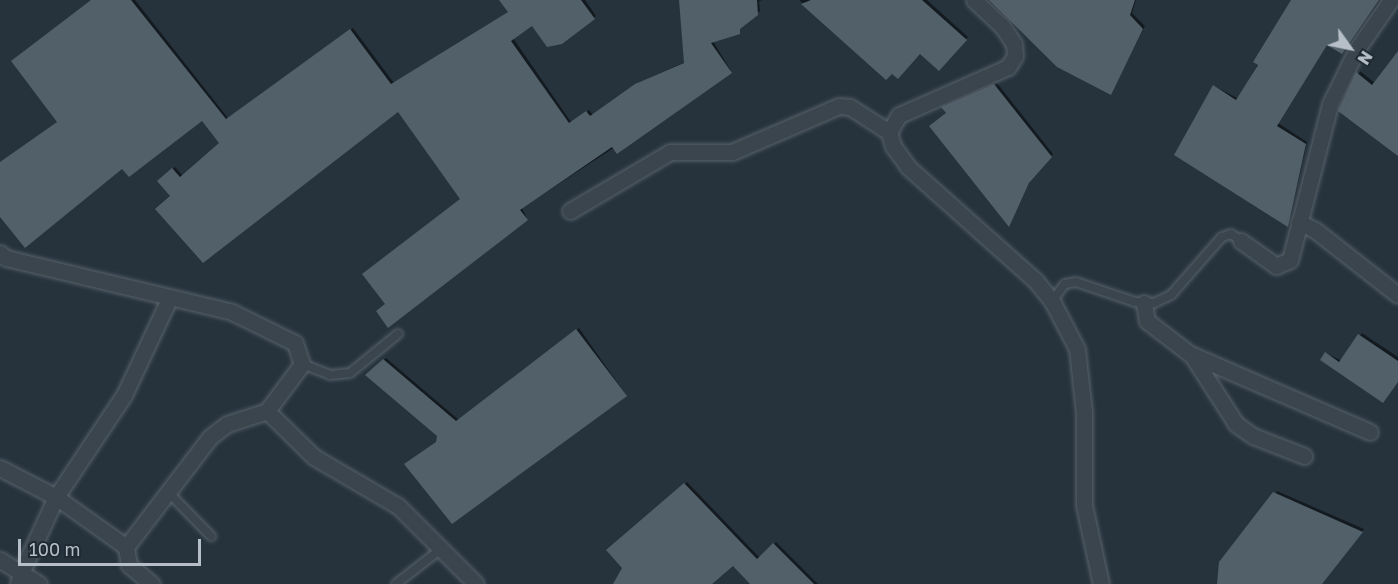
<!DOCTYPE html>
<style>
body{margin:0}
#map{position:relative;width:1398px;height:584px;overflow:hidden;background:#26333d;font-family:"Golos Text",sans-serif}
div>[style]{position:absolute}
.shadow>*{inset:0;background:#0007}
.building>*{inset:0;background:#52606a}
.roads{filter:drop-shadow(0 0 2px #58626b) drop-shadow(0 0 2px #58626b)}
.service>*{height:8px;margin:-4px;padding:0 4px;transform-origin:4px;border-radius:4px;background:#3a454d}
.minor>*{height:15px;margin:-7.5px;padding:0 7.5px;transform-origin:7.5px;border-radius:7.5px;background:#3a454d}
span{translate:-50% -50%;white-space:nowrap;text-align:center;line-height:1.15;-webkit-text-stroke:4.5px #1f2a33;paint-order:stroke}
.north{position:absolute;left:1320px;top:18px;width:60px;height:60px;-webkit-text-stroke:4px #1f2a33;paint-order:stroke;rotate:123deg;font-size:16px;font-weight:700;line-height:24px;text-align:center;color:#b6bfc8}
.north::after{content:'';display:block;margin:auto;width:21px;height:27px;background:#b6bfc8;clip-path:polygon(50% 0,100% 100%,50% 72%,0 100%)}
.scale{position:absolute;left:18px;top:539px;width:183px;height:27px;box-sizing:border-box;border:3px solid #b6bfc8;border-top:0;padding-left:8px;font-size:18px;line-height:21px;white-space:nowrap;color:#b6bfc8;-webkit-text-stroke:4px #1f2a33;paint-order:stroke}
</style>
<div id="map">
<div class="shadow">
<div style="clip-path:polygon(93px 0,135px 0,228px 118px,353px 28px,394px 83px,510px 12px,501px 0,585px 0,596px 16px,561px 43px,532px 24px,513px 38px,571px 122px,589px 110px,593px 115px,638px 83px,685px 62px,680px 0,763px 0,759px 1px,760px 11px,741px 26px,739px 32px,713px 41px,731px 71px,522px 208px,527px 219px,387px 304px,461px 199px,399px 110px,172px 196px,159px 181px,175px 167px,183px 176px,221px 143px,202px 119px,123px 166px,0 211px,0 163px,59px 122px)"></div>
<div style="clip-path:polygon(799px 0,927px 0,968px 37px,939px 69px,920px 52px,886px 78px)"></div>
<div style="clip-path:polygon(998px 0,1136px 0,1132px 13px,1145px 26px,1112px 91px)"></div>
<div style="clip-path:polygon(1292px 0,1380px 0,1344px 50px,1327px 43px,1278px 123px,1307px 142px,1288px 225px,1214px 86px,1239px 99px)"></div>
<div style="clip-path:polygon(1398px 53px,1398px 154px,1340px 110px,1360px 71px,1375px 83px)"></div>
<div style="clip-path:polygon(997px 83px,1053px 154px,1031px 179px,1009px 225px,945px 105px)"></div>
<div style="clip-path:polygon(579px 328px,626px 395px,437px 442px,439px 436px,367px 374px,386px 358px,459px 420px)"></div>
<div style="clip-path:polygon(1362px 333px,1398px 357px,1398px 380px,1385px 399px,1326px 353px,1342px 361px)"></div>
<div style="clip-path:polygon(687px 482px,760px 558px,776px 542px,818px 584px,752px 584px,733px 564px,709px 584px,614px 584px,624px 568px,608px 550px)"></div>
<div style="clip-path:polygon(1277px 491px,1364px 529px,1321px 584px,1219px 584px)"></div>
</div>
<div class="building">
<div style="clip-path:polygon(91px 0,131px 0,226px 119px,350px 29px,391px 84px,508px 12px,499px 0,581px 0,595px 19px,562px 44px,547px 47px,532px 26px,511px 41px,569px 123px,586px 111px,590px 116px,635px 84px,684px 63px,679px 0,757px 0,758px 15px,740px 29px,740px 34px,711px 43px,732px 73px,617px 154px,612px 147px,520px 210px,528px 220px,388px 328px,376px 311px,385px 304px,362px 274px,460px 199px,398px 112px,203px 263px,155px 209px,170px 196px,157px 181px,172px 168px,180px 177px,219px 143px,202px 121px,129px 177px,122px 169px,25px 248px,0 217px,0 162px,57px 122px,11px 61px)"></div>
<div style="clip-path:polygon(811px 0,922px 0,967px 40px,939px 71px,920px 54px,898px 79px,892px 74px,886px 80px,801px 4px)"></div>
<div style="clip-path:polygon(989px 0,1135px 0,1130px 15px,1143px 29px,1111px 95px,1057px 67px)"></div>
<div style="clip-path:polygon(1291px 0,1379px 0,1342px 54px,1327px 45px,1277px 126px,1306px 144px,1288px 227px,1174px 155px,1213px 85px,1236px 100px,1258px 65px,1253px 62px)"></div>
<div style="clip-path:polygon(1398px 51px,1398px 156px,1338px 111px,1356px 72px,1372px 85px)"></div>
<div style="clip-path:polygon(994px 84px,1052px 157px,1029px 183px,1009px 227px,929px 126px,946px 113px,941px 107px)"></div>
<div style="clip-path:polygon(576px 329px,627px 396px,452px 524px,404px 464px,436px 442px,437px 436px,365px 375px,383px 359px,456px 421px)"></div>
<div style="clip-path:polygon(1358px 334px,1398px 361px,1398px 382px,1383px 403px,1320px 360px,1325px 352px,1339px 362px)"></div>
<div style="clip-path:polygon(684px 483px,757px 559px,773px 543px,814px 584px,750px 584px,733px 566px,712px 584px,613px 584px,622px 568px,606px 550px)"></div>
<div style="clip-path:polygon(1273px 492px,1363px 532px,1322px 584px,1217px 584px,1219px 562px)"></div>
</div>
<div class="roads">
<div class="service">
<div style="left:1052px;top:301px;width:21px;rotate:-53deg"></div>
<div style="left:1065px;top:284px;width:11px;rotate:-10deg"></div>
<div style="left:1076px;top:282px;width:62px;rotate:18.7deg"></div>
<div style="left:1135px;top:302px;width:19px;rotate:3deg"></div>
<div style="left:1154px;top:303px;width:19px;rotate:-25deg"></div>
<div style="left:1171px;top:295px;width:77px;rotate:-48.7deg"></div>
<div style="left:1222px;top:237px;width:9px;rotate:-18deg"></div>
<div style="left:1231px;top:234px;width:12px;rotate:35deg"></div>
<div style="left:302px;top:364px;width:30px;rotate:21deg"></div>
<div style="left:330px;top:375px;width:20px;rotate:-6deg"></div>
<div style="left:350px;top:373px;width:62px;rotate:-39.1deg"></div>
<div style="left:168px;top:492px;width:62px;rotate:45.7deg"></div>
<div style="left:396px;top:584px;width:57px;rotate:-37.9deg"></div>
</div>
<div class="minor">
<div style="left:974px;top:0;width:38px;rotate:43deg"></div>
<div style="left:1002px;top:26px;width:22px;rotate:56deg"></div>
<div style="left:1014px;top:44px;width:12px;rotate:85deg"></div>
<div style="left:1015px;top:56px;width:13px;rotate:122deg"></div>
<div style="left:1008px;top:67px;width:119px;rotate:156.2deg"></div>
<div style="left:899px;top:115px;width:20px;rotate:120deg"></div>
<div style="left:889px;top:132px;width:15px;rotate:74deg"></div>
<div style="left:893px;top:146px;width:26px;rotate:54deg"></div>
<div style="left:908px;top:167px;width:170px;rotate:41.7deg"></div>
<div style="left:1035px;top:280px;width:27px;rotate:51deg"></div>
<div style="left:1052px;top:301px;width:54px;rotate:62.5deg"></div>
<div style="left:1077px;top:349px;width:63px;rotate:83.7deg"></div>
<div style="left:1084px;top:412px;width:93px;rotate:90deg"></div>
<div style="left:1084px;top:505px;width:81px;rotate:77.9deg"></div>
<div style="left:570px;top:211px;width:116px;rotate:-30.5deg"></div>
<div style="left:670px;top:152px;width:62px"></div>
<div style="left:732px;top:152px;width:116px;rotate:-23.3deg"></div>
<div style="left:839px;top:106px;width:11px;rotate:5deg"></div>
<div style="left:850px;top:107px;width:46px;rotate:32.7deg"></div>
<div style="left:1299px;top:222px;width:18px;rotate:27deg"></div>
<div style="left:1315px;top:230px;width:105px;rotate:38.1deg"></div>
<div style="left:1241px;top:241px;width:43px;rotate:35.5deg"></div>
<div style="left:1276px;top:266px;width:15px;rotate:-23deg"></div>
<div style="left:1290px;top:260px;width:161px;rotate:-75.6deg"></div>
<div style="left:1330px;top:104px;width:61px;rotate:-63.9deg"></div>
<div style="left:1357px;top:49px;width:60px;rotate:-55.2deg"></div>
<div style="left:0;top:253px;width:8px;rotate:40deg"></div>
<div style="left:6px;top:258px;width:232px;rotate:13.4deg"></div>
<div style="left:232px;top:312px;width:70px;rotate:26.2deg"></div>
<div style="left:295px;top:343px;width:22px;rotate:72deg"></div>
<div style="left:302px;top:364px;width:59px;rotate:126.7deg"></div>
<div style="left:267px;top:411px;width:66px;rotate:44.4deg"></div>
<div style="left:314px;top:457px;width:97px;rotate:30.3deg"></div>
<div style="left:398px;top:506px;width:110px;rotate:45deg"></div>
<div style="left:170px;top:297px;width:108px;rotate:115.1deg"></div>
<div style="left:124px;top:395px;width:123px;rotate:123.7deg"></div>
<div style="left:56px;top:497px;width:86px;rotate:35.5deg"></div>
<div style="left:126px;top:547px;width:138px;rotate:-52.6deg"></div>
<div style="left:210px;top:437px;width:21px;rotate:-37deg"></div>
<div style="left:227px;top:424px;width:42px;rotate:-18deg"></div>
<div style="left:1144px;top:303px;width:18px;rotate:81deg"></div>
<div style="left:1147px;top:321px;width:54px;rotate:37.5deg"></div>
<div style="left:1190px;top:354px;width:196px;rotate:23.4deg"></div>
<div style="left:1193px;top:357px;width:80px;rotate:57.3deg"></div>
<div style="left:1236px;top:424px;width:21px;rotate:35deg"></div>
<div style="left:1253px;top:436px;width:55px;rotate:21.4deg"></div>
<div style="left:0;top:468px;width:63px;rotate:27.4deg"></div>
<div style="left:56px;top:497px;width:84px;rotate:114.7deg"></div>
<div style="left:21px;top:573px;width:25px;rotate:-148deg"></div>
<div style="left:126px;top:547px;width:18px;rotate:81deg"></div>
<div style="left:129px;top:565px;width:30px;rotate:40deg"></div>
<div style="left:18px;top:584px;width:11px;rotate:-75deg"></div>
<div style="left:21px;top:573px;width:21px;rotate:31deg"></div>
</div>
</div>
<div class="north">N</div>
<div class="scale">100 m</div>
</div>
